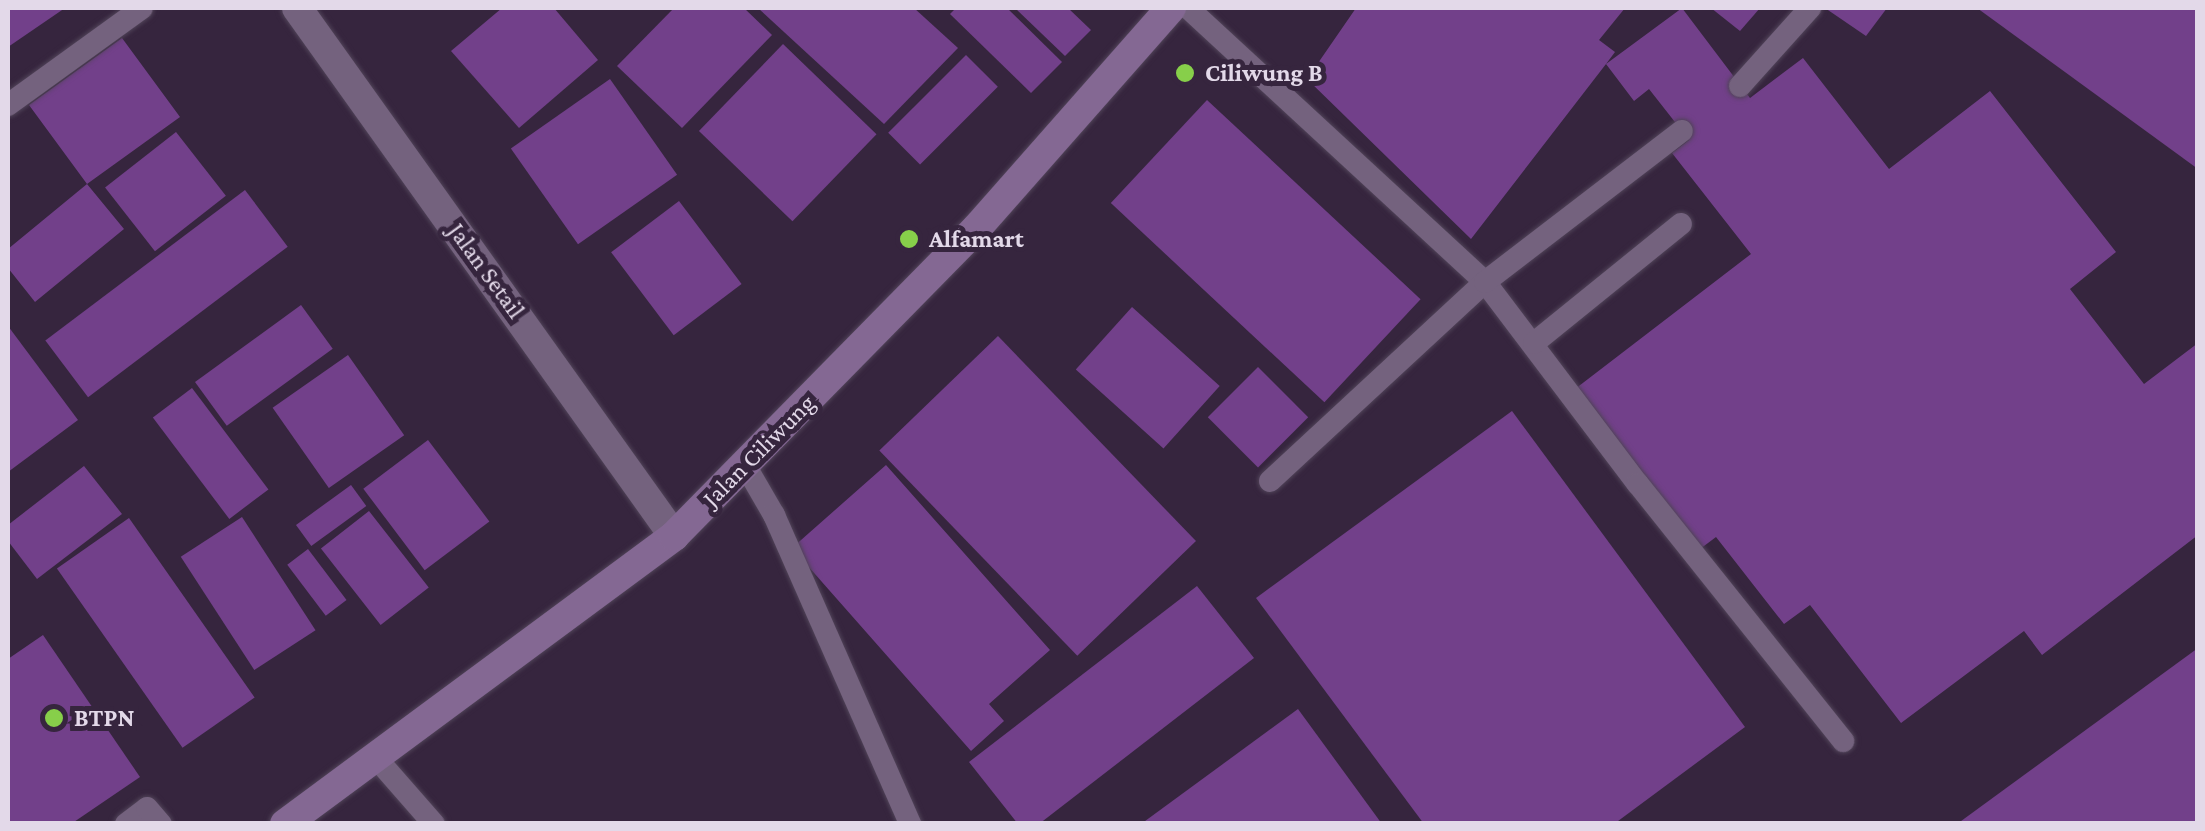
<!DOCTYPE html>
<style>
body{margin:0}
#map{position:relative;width:2205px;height:831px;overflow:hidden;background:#36253e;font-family:"Crimson Pro",serif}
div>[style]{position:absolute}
.building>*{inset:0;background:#72408a;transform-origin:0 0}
.roads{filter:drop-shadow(0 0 2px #504358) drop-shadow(0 0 2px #504358)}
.service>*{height:22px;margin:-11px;padding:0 11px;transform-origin:11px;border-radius:11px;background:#74627e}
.minor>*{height:30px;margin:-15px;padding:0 15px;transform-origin:15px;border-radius:15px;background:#74627e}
.secondary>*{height:30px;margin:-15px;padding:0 15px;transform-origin:15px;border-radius:15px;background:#846893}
.dots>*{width:28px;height:28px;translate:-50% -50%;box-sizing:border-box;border:5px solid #36253e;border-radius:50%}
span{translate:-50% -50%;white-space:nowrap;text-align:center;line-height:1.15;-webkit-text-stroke:10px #36253e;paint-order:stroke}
.poi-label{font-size:25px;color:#e3d9e9;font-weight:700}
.left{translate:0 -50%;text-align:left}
.street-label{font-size:25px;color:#e3d9e9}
.frame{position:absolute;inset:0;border:10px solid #e3d9e9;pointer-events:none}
</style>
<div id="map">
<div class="building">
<div style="clip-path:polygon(8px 8px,65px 8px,8px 47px)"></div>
<div style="clip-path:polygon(502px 8px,554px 8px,598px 60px,519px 128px,451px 51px)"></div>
<div style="clip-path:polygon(674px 8px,744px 8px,772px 35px,682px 128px,617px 66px)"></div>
<div style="clip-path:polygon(758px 8px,914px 8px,958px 48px,884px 124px)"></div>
<div style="clip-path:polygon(956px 8px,1007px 8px,1062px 62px,1031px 93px,950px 14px)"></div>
<div style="clip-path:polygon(1015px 8px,1068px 8px,1091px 30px,1065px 56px)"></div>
<div style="clip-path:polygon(1356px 8px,1625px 8px,1599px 40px,1615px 52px,1606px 64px,1682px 8px,1750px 98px,1803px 58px,1889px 169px,1990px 91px,2116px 252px,2070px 289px,2144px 384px,2198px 343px,2198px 535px,2042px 655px,2024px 631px,1901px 723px,1810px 605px,1784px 624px,1716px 537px,1700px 549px,1575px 389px,1751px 254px,1672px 153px,1689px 140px,1682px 131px,1649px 89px,1634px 101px,1606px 64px,1471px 239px,1307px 79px)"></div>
<div style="clip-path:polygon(1711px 8px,1760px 8px,1740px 31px)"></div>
<div style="clip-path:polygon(1825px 8px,1887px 8px,1866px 36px)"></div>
<div style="clip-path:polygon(1977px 8px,2198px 9px,2198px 169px)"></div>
<div style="clip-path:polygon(122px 38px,180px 117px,87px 184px,124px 229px,35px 302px,8px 268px,8px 249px,87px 184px,29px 105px)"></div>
<div style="left:783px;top:44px;width:130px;height:121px;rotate:44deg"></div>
<div style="left:966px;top:55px;width:45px;height:110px;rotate:45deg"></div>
<div style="left:610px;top:79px;width:117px;height:121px;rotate:55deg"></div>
<div style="left:1207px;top:100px;width:292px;height:141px;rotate:43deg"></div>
<div style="left:176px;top:132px;width:81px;height:90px;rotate:52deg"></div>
<div style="left:245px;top:190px;width:71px;height:250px;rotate:53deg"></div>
<div style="left:679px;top:201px;width:104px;height:85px;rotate:53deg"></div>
<div style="left:301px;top:305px;width:54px;height:131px;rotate:54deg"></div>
<div style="left:1132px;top:307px;width:118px;height:84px;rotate:42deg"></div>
<div style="clip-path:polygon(8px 326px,78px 420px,8px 472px)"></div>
<div style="left:998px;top:336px;width:285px;height:165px;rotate:46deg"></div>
<div style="left:348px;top:355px;width:98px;height:92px;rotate:55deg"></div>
<div style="left:1258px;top:367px;width:71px;height:71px;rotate:45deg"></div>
<div style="left:192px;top:388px;width:127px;height:49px;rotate:53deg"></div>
<div style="clip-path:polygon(1512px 411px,1745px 727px,1614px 824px,1424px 824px,1256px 598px)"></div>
<div style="left:428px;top:440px;width:102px;height:81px;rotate:53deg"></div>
<div style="clip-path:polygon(886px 465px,1050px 650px,989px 704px,1004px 721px,971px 751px,792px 548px)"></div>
<div style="clip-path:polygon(84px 466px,122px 514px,37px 579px,8px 541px,8px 525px)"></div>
<div style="left:351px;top:485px;width:26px;height:68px;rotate:54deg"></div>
<div style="left:369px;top:511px;width:97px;height:61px;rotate:52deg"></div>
<div style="left:242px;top:517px;width:135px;height:73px;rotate:57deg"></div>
<div style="left:129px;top:518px;width:219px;height:88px;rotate:55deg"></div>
<div style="left:308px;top:549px;width:64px;height:26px;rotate:53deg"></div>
<div style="clip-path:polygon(1197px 586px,1254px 658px,1039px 824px,1018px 824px,969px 762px)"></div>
<div style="clip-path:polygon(43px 635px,140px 777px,71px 824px,8px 824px,8px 659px)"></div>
<div style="clip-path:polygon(2198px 648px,2198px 824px,1957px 824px)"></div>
<div style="clip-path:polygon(1298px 709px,1382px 824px,1141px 824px)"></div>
</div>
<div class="roads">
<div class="service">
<div style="left:1188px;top:8px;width:404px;rotate:42.7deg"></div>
<div style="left:1485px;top:282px;width:253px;rotate:52.9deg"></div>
<div style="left:1638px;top:484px;width:329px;rotate:51.4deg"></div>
<div style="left:1740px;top:86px;width:105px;rotate:-48.1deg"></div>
<div style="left:8px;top:105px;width:165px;rotate:-35.9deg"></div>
<div style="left:1534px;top:343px;width:189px;rotate:-39deg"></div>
<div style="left:745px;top:465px;width:58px;rotate:59.9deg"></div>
<div style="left:774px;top:515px;width:338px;rotate:66.2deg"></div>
<div style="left:1270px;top:481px;width:293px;rotate:-42.8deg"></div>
<div style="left:1485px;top:282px;width:248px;rotate:-37.5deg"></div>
<div style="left:377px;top:759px;width:86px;rotate:48.8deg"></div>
<div style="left:126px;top:824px;width:26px;rotate:-37deg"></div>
<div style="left:147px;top:808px;width:21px;rotate:49deg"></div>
</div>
<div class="minor">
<div style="left:297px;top:8px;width:649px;rotate:54.47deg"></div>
</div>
<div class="secondary">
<div style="left:285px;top:824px;width:484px;rotate:-36.5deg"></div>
<div style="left:674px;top:536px;width:431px;rotate:-45.5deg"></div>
<div style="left:976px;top:229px;width:295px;rotate:-48.6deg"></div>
</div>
</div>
<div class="dots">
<div style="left:1185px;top:73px;background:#87cf4a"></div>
<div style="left:909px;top:239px;background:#87cf4a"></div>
<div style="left:54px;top:718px;background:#87cf4a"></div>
</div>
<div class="poi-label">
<span class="left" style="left:1205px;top:73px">Ciliwung B</span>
<span class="left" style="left:929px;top:239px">Alfamart</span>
<span class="left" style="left:74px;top:718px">BTPN</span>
</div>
<div class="street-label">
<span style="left:486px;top:271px;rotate:54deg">Jalan Setail</span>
<span style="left:759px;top:451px;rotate:-45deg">Jalan Ciliwung</span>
</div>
<div class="frame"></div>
</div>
